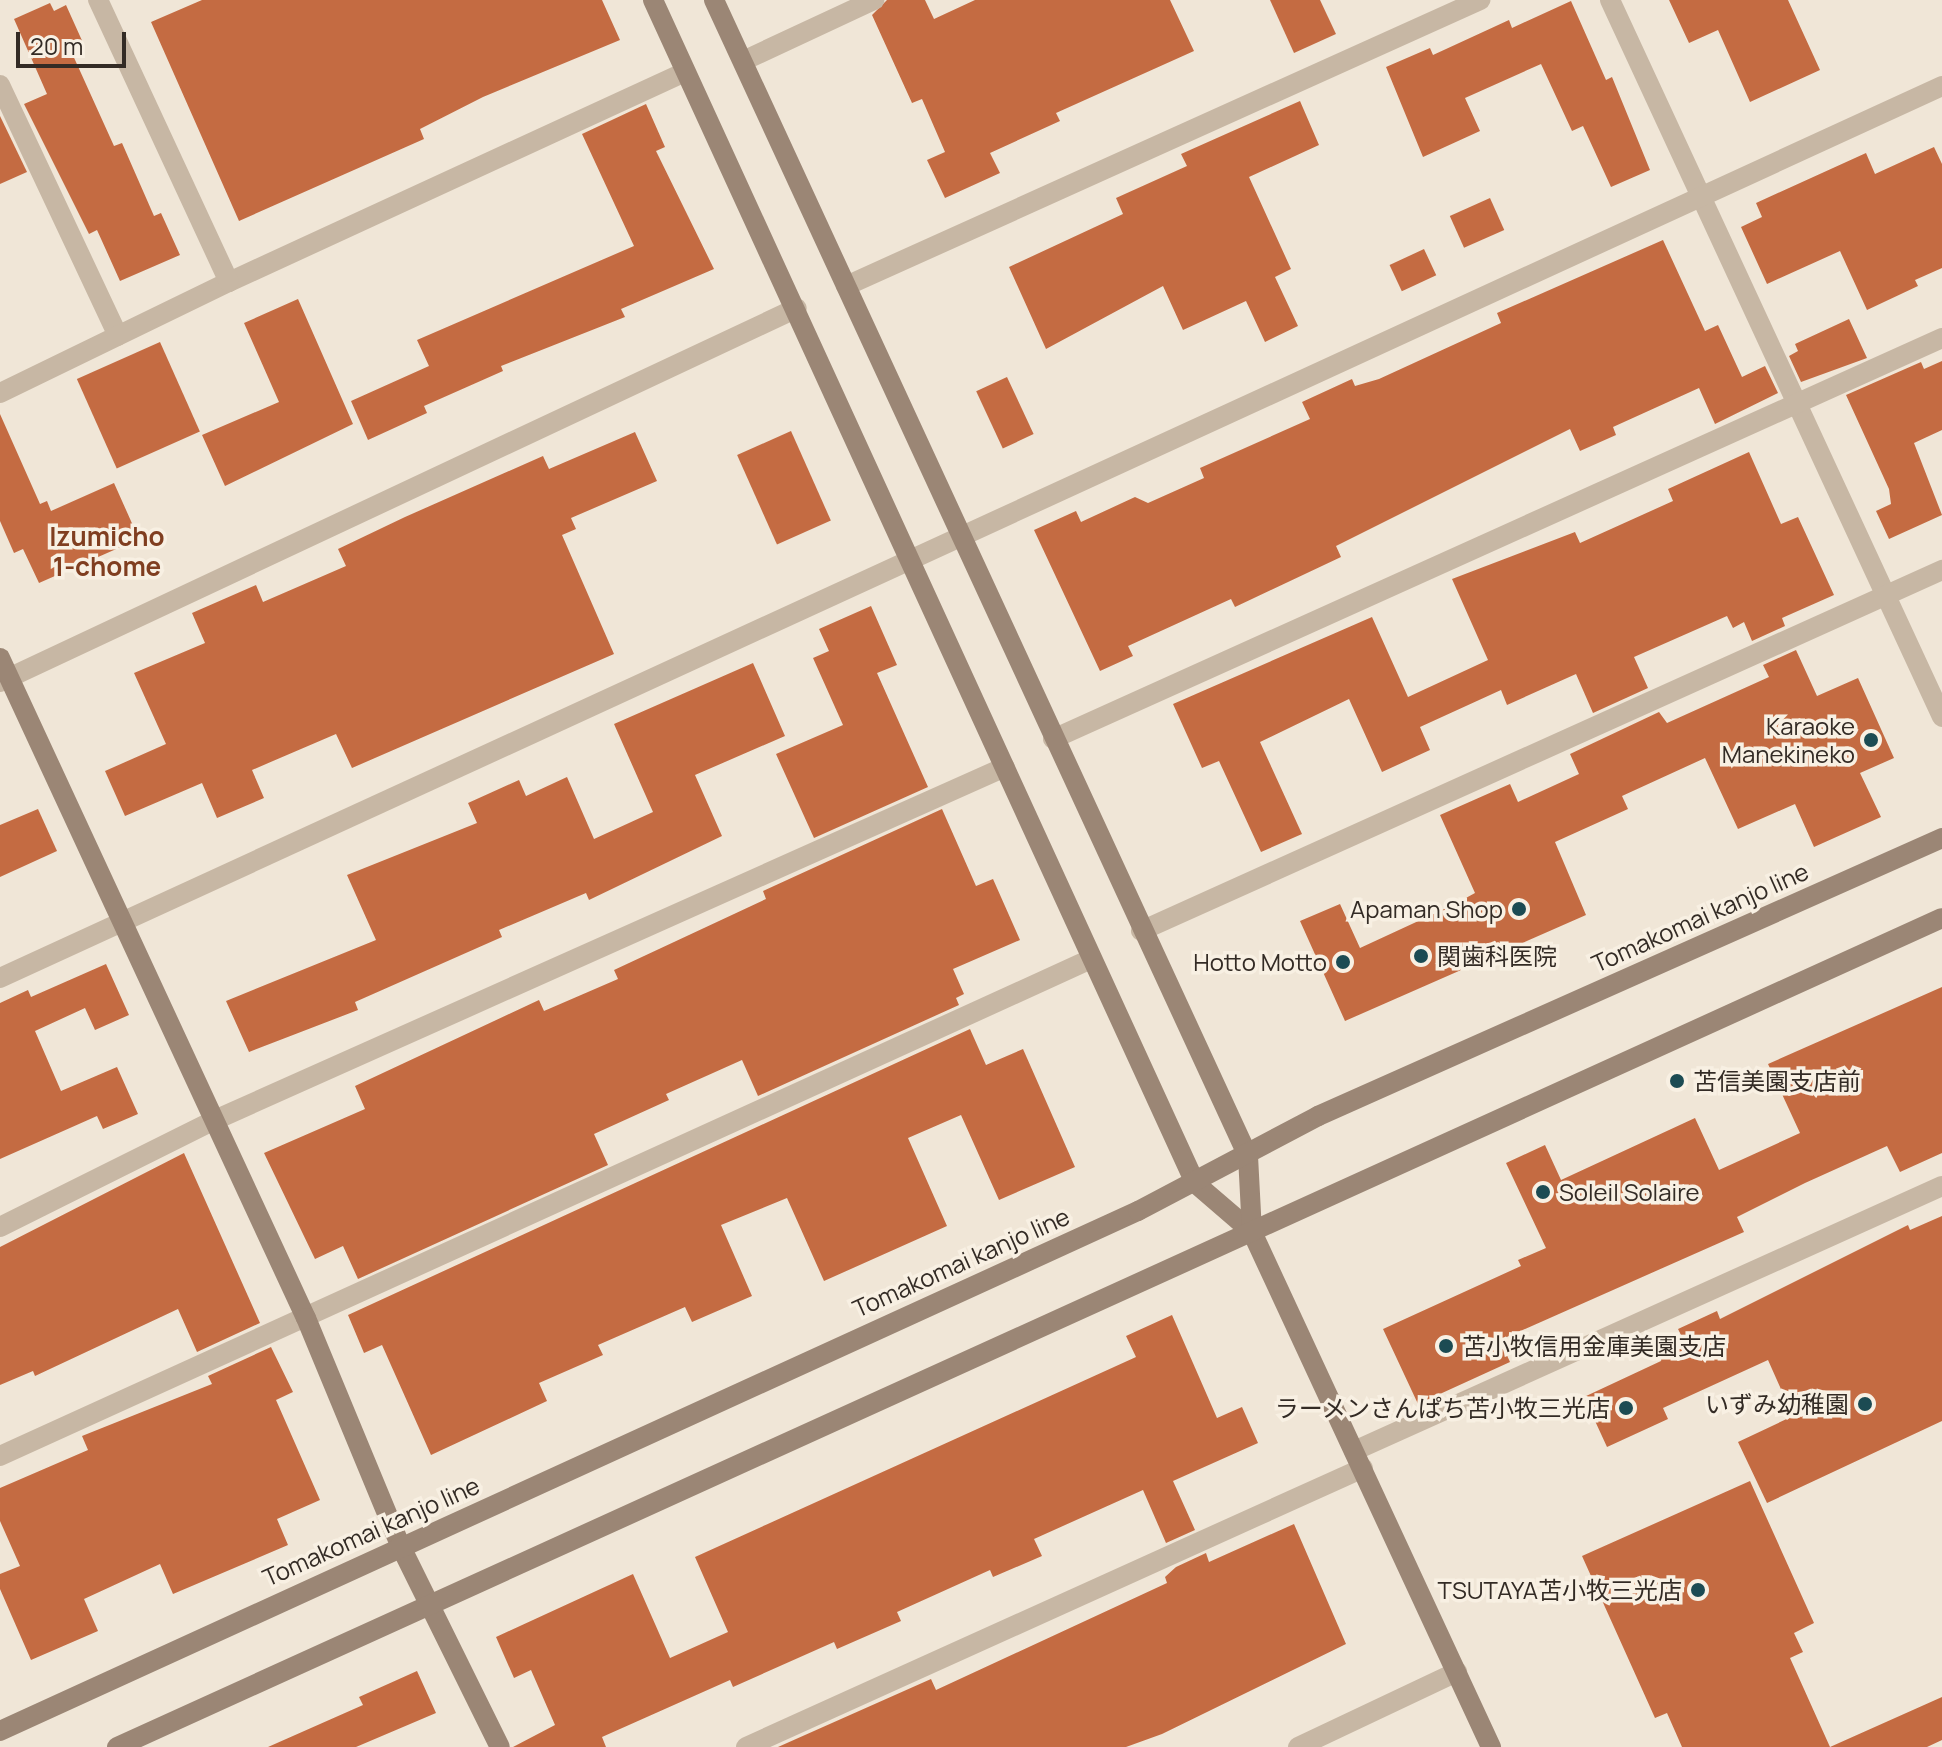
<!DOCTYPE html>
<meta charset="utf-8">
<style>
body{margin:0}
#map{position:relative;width:1942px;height:1747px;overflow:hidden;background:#f0e6d7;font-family:Manrope,"Noto Sans JP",sans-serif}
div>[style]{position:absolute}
.building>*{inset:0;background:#c46b42;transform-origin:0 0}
.street>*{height:20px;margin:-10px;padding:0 10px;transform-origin:10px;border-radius:10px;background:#c7b7a4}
.secondary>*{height:20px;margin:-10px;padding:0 10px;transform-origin:10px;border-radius:10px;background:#9b8675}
.dots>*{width:22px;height:22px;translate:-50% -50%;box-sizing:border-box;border:4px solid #f8f0e3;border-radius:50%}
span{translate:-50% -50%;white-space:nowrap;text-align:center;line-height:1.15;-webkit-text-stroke:7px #f8f0e3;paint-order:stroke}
.poi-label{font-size:24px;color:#332b25}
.right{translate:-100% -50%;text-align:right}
.left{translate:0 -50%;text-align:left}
.street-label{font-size:24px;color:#332b25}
.neighbourhood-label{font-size:26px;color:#803e20;font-weight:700}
.scale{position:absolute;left:16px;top:32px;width:110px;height:36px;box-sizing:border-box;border:4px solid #332b25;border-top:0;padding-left:10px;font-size:24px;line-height:28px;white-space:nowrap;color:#332b25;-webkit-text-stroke:6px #f8f0e3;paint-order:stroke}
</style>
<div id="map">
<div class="building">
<div style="clip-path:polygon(202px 0,602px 0,620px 40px,483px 97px,420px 129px,424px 139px,239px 221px,151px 22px)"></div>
<div style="clip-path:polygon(887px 0,925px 0,934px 19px,975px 0,1170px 0,1194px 51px,1056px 113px,1060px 121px,990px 153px,1000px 173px,945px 198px,927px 160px,945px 152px,922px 99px,912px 103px,872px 15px)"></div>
<div style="clip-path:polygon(1270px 0,1320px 0,1336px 34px,1294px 53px)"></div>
<div style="clip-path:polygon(1669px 0,1788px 0,1820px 70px,1750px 102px,1718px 30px,1689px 43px)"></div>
<div style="clip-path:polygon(1571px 1px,1606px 80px,1612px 77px,1650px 170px,1611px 187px,1583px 126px,1572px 131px,1541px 64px,1465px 98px,1480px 131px,1423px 157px,1386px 67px,1430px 48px,1433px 55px,1509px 20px,1512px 28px)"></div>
<div style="clip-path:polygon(50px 3px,54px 11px,66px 5px,84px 45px,71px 51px,114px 146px,122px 143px,154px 216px,161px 213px,180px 255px,120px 281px,97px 230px,89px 234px,24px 104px,47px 94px,14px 19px)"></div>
<div style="clip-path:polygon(1300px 101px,1319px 145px,1249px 177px,1291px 269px,1275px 277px,1298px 326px,1265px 342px,1246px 301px,1183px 330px,1163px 286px,1046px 349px,1009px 267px,1123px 214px,1116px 198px,1187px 166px,1181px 154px)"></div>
<div style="clip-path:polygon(646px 104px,665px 147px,656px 151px,714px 269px,621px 309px,625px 317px,501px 366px,503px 371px,424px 406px,427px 413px,368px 440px,351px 401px,429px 366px,417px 340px,634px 246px,582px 134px)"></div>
<div style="clip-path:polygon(0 116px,27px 172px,0 184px)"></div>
<div style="clip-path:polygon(1934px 147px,1942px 164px,1942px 268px,1915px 280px,1918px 286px,1867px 310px,1840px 251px,1767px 284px,1741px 227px,1762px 217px,1756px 203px,1866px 153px,1875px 174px)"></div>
<div style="left:1490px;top:198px;width:35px;height:44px;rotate:66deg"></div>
<div style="clip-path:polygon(1663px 240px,1705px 331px,1718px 325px,1742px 377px,1765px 366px,1778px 393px,1715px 424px,1699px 388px,1613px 427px,1616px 435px,1580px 451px,1570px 429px,1336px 546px,1341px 557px,1235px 607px,1231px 599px,1128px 646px,1133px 656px,1100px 671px,1034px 530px,1076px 511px,1081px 522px,1135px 497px,1148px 503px,1204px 478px,1200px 468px,1310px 419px,1302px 402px,1352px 379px,1355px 386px,1379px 379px,1501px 323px,1497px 313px)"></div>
<div style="left:1424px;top:249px;width:29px;height:38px;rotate:65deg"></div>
<div style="clip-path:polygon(298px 299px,353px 424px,225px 486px,202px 435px,279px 402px,244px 323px)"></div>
<div style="clip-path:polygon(1849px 319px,1867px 358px,1801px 382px,1789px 356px,1798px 351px,1795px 344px)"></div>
<div style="left:160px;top:342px;width:98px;height:91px;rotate:66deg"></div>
<div style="clip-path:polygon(1942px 361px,1942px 430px,1914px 443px,1942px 515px,1889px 539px,1876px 511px,1891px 504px,1889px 489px,1846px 395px,1921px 362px,1924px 369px)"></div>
<div style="left:1007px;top:377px;width:63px;height:34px;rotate:65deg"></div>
<div style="clip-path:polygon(0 414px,40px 504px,47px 501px,51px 511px,114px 483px,139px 539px,39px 583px,23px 549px,14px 553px,0 521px)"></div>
<div style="left:791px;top:431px;width:98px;height:59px;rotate:66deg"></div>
<div style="clip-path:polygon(635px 432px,657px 481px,571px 518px,576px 529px,562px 535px,614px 654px,352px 768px,336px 734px,252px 770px,264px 798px,217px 818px,202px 783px,125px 816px,105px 771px,166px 744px,134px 673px,205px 643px,192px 613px,256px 585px,263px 602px,346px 566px,338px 549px,405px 517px,543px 456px,549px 469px)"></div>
<div style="clip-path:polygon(1749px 452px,1781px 524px,1798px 517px,1834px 595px,1782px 618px,1785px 626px,1752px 641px,1744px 622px,1733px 628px,1727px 616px,1634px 657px,1648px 688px,1593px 713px,1576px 674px,1507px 705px,1501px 690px,1420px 727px,1430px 750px,1382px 772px,1349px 699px,1260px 742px,1302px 834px,1261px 852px,1219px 761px,1202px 768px,1173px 704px,1372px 617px,1408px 697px,1488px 660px,1452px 579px,1575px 532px,1580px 543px,1673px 501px,1668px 489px)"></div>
<div style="clip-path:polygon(871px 606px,897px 665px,877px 673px,928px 787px,814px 838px,776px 754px,843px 725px,813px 658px,829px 651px,819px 629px)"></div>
<div style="clip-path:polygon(1796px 650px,1817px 696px,1858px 678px,1894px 758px,1860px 773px,1881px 817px,1814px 847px,1795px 804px,1738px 829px,1705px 758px,1622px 796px,1628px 809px,1555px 842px,1586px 915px,1345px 1021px,1300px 921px,1340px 904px,1360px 948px,1453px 905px,1475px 893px,1440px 815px,1510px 784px,1518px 802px,1579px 774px,1570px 754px,1659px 712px,1667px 723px,1769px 677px,1763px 665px)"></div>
<div style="clip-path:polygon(753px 663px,785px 736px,695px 775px,722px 836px,589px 900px,586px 893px,499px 930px,502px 937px,355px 1002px,358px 1010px,249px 1052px,226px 1001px,376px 940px,347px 875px,477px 823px,468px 803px,519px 780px,526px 796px,567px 777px,594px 839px,653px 812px,614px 724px)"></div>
<div style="clip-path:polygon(38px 809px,57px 851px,0 877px,0 825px)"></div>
<div style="clip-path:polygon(942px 809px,976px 886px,993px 879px,1020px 940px,953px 969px,964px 994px,956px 998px,959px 1005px,758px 1096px,742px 1060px,666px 1094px,669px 1100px,594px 1134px,608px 1165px,358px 1279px,343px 1246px,315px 1259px,264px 1153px,365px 1109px,355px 1086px,539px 1000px,544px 1011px,618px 979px,614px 970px,766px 899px,763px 891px)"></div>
<div style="clip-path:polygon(106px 964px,129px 1015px,95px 1030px,85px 1008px,35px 1031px,61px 1091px,117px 1067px,138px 1114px,103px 1129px,97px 1116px,0 1159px,0 1003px,28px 990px,31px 997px)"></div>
<div style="clip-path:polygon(1942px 987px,1942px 1153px,1900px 1172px,1887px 1146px,1805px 1183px,1737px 1217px,1744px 1232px,1500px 1340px,1510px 1362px,1418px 1404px,1383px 1329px,1521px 1266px,1518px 1260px,1546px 1248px,1506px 1163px,1545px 1145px,1561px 1180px,1695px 1118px,1719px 1170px,1800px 1133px,1768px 1064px)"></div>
<div style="clip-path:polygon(970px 1029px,986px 1065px,1023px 1049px,1075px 1167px,999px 1200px,961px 1115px,908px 1138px,947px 1226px,824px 1281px,787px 1198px,721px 1225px,752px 1296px,692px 1322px,685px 1307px,598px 1345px,603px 1355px,539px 1383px,547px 1401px,431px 1455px,382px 1345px,364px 1353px,348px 1315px)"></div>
<div style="clip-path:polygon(184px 1153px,260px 1323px,197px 1352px,178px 1309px,35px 1376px,33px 1371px,0 1385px,0 1247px)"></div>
<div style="clip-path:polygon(1942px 1216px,1942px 1421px,1767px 1503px,1738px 1442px,1793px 1416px,1768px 1360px,1663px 1408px,1668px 1419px,1607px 1447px,1584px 1397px,1661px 1361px,1658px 1354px,1684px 1341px,1678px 1329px,1717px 1311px,1720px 1319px,1908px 1225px,1910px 1230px)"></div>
<div style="clip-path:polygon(1172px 1315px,1217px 1418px,1242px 1407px,1258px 1443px,1173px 1481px,1195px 1530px,1166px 1543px,1143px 1490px,1034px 1539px,1042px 1556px,993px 1577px,990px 1570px,897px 1612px,901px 1621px,837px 1649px,834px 1642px,733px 1687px,730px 1680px,602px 1737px,606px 1747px,513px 1747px,555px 1725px,531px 1670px,514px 1678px,496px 1637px,633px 1574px,670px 1658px,728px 1632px,695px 1557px,1136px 1357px,1126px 1336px)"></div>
<div style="clip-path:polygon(271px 1347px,293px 1392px,276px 1400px,320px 1500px,277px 1519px,288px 1545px,173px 1594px,160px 1564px,84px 1599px,98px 1631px,31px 1660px,0 1589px,0 1574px,20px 1566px,0 1521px,0 1488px,88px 1450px,82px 1436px,212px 1384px,208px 1376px)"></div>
<div style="clip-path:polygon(1750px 1481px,1814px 1623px,1794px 1633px,1803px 1652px,1790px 1658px,1830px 1747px,1942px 1697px,1942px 1740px,1927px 1747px,1682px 1747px,1667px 1713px,1655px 1718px,1582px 1556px)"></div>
<div style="clip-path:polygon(1294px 1524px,1346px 1644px,1162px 1734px,1126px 1747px,778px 1747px,931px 1679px,936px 1690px,1167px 1583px,1165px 1577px,1176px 1567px,1206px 1553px,1209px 1562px)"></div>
<div style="clip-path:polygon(417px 1671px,436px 1713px,356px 1747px,268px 1747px,363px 1705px,359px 1697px)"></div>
</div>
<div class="street">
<div style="left:1610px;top:0;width:790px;rotate:65.15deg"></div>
<div style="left:743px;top:61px;width:145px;rotate:-25deg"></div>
<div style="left:0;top:85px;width:277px;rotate:64.8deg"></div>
<div style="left:229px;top:282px;width:502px;rotate:-24.73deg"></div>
<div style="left:846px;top:286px;width:696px;rotate:-24.28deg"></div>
<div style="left:0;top:393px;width:254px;rotate:-25.9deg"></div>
<div style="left:229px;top:282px;width:311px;rotate:-114.9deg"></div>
<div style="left:0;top:682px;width:880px;rotate:-25.14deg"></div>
<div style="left:1053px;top:739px;width:975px;rotate:-24.28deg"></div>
<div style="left:1141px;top:931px;width:879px;rotate:-24.26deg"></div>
<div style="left:0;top:978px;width:2137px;rotate:-24.67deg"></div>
<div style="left:0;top:1227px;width:240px;rotate:-26.5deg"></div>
<div style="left:215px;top:1120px;width:865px;rotate:-24.08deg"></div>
<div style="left:1354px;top:1451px;width:645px;rotate:-24.26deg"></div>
<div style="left:0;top:1456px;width:1199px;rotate:-24.49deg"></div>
<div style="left:746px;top:1747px;width:677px;rotate:-24.33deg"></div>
<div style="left:1298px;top:1747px;width:176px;rotate:-25.3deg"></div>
</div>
<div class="secondary">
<div style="left:653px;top:0;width:1301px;rotate:65.38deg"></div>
<div style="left:1195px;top:1183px;width:75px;rotate:40.7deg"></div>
<div style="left:714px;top:0;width:1273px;rotate:65.21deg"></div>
<div style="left:1248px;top:1156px;width:76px;rotate:87deg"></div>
<div style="left:1252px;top:1232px;width:568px;rotate:65.11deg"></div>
<div style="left:0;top:658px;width:727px;rotate:65.13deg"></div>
<div style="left:306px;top:1318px;width:246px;rotate:67.5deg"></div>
<div style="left:400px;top:1545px;width:225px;rotate:63.7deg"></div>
<div style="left:0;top:1731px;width:1251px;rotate:-24.56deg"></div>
<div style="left:1138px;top:1211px;width:204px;rotate:-27.8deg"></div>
<div style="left:1318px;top:1116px;width:683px;rotate:-24.01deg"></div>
<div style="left:117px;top:1747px;width:2004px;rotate:-24.43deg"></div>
</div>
<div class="dots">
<div style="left:1871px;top:740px;background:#1c4b53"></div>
<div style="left:1519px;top:909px;background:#1c4b53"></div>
<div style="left:1421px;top:956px;background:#1c4b53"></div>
<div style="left:1343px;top:962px;background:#1c4b53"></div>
<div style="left:1677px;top:1081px;background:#1c4b53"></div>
<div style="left:1543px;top:1192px;background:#1c4b53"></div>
<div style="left:1446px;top:1346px;background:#1c4b53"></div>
<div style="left:1865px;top:1404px;background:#1c4b53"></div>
<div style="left:1626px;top:1408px;background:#1c4b53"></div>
<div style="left:1698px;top:1590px;background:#1c4b53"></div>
</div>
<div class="poi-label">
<span class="right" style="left:1855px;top:740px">Karaoke<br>Manekineko</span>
<span class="right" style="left:1503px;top:909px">Apaman Shop</span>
<span class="left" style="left:1437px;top:956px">関歯科医院</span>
<span class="right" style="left:1327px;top:962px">Hotto Motto</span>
<span class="left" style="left:1693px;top:1081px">苫信美園支店前</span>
<span class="left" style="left:1559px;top:1192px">Soleil Solaire</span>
<span class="left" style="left:1462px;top:1346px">苫小牧信用金庫美園支店</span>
<span class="right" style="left:1849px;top:1404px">いずみ幼稚園</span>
<span class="right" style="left:1610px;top:1408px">ラーメンさんぱち苫小牧三光店</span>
<span class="right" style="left:1682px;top:1590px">TSUTAYA苫小牧三光店</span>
</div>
<div class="street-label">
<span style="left:1700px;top:917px;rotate:-24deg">Tomakomai kanjo line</span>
<span style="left:961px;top:1262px;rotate:-24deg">Tomakomai kanjo line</span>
<span style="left:371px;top:1531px;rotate:-24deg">Tomakomai kanjo line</span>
</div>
<div class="neighbourhood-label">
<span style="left:107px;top:552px">Izumicho<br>1-chome</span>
</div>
<div class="scale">20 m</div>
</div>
